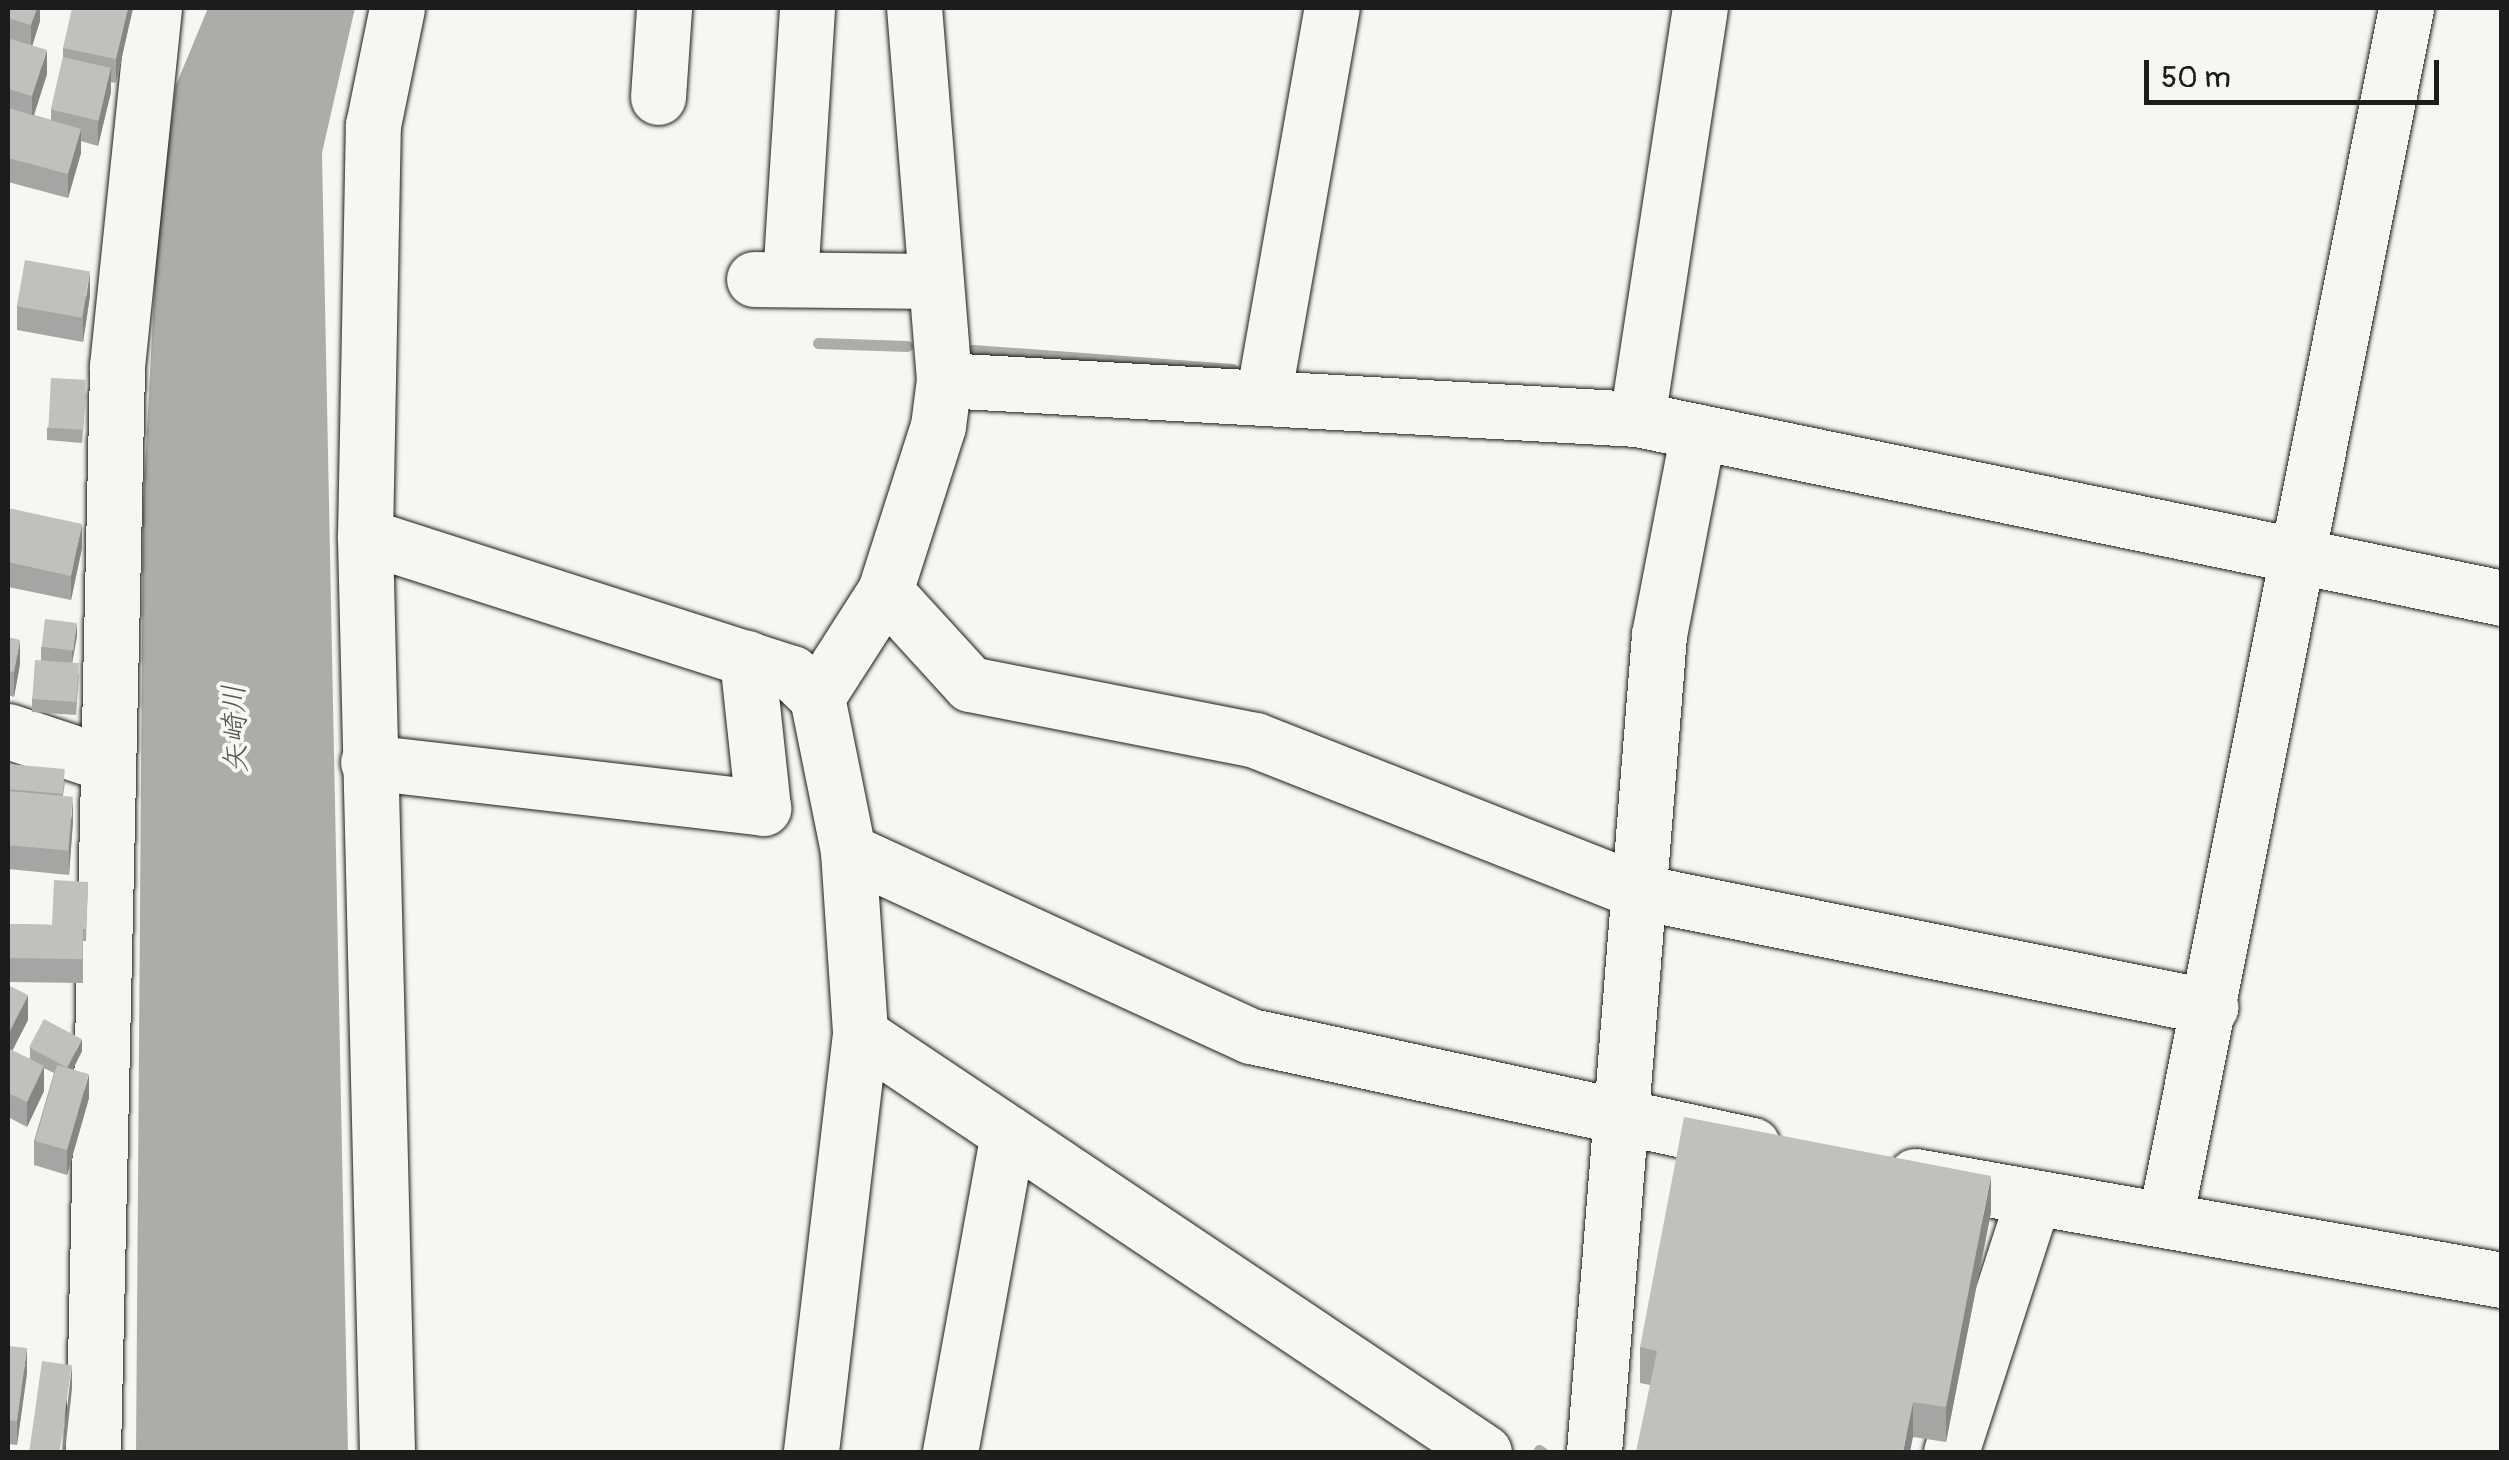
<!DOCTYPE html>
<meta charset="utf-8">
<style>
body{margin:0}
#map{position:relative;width:2509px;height:1460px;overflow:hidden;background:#f6f6f2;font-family:Pangolin,"Klee One",sans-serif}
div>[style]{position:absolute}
.water>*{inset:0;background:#acaca9}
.stream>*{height:11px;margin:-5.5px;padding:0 5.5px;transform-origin:5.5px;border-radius:5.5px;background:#acaca9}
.roads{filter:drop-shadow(0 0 2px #1c1c1c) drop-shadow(0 0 2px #1c1c1c)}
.minor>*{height:55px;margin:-27.5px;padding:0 27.5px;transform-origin:27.5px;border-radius:27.5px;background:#f6f6f2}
.wall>*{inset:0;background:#a5a5a3}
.shaded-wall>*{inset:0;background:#868684}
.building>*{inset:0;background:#c0c0bd;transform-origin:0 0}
span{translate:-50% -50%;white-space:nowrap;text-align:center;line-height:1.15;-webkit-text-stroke:8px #f6f6f2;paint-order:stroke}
.water-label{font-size:30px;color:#565654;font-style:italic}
.frame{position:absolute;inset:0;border:10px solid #1c1c1c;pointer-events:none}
.scale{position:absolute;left:2144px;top:60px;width:295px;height:45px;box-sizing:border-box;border:5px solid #1c1c1c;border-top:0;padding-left:12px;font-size:30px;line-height:35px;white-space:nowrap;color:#1c1c1c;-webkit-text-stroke:8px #f6f6f2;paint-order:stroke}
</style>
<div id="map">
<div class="water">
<div style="clip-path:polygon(208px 8px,355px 8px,322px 153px,348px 1452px,136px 1452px,143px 506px,158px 221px,176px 85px)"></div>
</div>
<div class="stream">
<div style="left:818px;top:343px;width:89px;rotate:1.9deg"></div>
<div style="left:973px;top:350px;width:260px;rotate:4.2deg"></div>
<div style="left:1539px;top:1450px;width:4px;rotate:34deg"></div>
</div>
<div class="roads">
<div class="minor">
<div style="left:658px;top:97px;width:89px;rotate:-86.1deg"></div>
<div style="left:754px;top:279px;width:178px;rotate:0.6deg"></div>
<div style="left:790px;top:279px;width:272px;rotate:-86.4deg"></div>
<div style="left:944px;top:380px;width:694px;rotate:3.22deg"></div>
<div style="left:1637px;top:419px;width:883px;rotate:11.69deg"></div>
<div style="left:1264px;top:392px;width:390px;rotate:-80deg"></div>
<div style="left:1637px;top:419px;width:416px;rotate:-81.3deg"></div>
<div style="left:365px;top:536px;width:448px;rotate:17.8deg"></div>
<div style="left:792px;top:673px;width:35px;rotate:44deg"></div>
<div style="left:817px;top:697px;width:157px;rotate:78.6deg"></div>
<div style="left:848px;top:851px;width:183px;rotate:86.2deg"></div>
<div style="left:860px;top:1034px;width:421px;rotate:96.7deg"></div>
<div style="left:885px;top:591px;width:126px;rotate:47.6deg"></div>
<div style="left:970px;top:684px;width:290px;rotate:11.1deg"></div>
<div style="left:1255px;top:740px;width:414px;rotate:21.5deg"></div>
<div style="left:1640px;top:892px;width:582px;rotate:11.39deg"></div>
<div style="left:817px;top:697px;width:126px;rotate:-57.3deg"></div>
<div style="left:885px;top:591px;width:173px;rotate:-72.2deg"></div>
<div style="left:938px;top:426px;width:46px;rotate:-82.6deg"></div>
<div style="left:944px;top:380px;width:373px;rotate:-94.6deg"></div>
<div style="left:8px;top:731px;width:98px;rotate:18.4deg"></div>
<div style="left:368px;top:762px;width:398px;rotate:6.6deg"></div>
<div style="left:763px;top:808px;width:151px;rotate:-96.1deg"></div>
<div style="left:848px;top:851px;width:443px;rotate:24.7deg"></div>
<div style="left:1251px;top:1036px;width:513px;rotate:12.27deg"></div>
<div style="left:860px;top:1034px;width:751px;rotate:33.82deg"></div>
<div style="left:1915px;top:1176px;width:596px;rotate:10.05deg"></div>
<div style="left:2166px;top:1215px;width:1231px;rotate:-78.75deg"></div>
<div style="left:93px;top:1452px;width:1086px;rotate:-88.73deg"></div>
<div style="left:117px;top:366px;width:360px;rotate:-84.1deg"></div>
<div style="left:387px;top:1452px;width:916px;rotate:-91.38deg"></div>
<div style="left:365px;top:536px;width:411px;rotate:-88.9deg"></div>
<div style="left:373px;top:125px;width:119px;rotate:-78.4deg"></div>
<div style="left:950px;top:1452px;width:324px;rotate:-79.7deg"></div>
<div style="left:1594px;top:1452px;width:820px;rotate:-85.45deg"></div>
<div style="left:1659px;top:635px;width:207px;rotate:-79.1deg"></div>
<div style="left:1951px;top:1452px;width:266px;rotate:-72deg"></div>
</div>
</div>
<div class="wall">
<div style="clip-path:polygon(8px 8px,40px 8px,40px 21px,32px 45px,47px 74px,34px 115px,51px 120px,51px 110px,63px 57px,63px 48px,133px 8px,116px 83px,111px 82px,111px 92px,98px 146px,81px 141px,81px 153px,68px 198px,8px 182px)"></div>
<div style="clip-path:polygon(90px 296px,83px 342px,17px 330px,17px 306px)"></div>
<div style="clip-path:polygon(86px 393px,82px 443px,47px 440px,47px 428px)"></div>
<div style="clip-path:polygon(8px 508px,82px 548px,71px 600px,8px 587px)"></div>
<div style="clip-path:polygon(77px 636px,72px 662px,79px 675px,76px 715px,32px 712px,32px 699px,41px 660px,41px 647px)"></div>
<div style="clip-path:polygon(8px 637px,20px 664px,14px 697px,8px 695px)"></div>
<div style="clip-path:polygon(8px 764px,65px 782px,63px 796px,73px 821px,69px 875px,8px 869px)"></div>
<div style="clip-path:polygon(88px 882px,86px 941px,83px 941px,83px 983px,9px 982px,10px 924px,52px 925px)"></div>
<div style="clip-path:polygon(8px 985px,28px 1020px,12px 1051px,30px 1059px,30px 1048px,82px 1051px,73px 1069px,89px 1098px,67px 1175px,34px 1165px,34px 1141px,54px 1073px,44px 1068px,44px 1091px,27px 1127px,8px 1117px)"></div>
<div style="clip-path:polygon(1991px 1212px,1946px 1442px,1913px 1437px,1640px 1383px,1640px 1347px)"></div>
<div style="clip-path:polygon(8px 1346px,27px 1373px,17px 1445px,8px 1444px)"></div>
</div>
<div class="shaded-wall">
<div style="clip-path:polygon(37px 8px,40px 8px,40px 21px,31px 50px,31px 25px)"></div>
<div style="clip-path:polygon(128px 8px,133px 8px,116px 83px,116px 59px)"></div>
<div style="clip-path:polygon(47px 50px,47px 74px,32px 121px,32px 96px)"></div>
<div style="clip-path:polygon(111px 68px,111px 92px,98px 146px,98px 121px)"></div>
<div style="clip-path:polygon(81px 129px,81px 153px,68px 198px,68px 174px)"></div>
<div style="clip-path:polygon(90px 272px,90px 296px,83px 342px,83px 317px)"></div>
<div style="clip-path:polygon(82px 524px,82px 548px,71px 600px,71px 576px)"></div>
<div style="clip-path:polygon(77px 623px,77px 636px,72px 664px,72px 652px)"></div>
<div style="clip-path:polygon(20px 640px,20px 664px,14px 697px,14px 672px)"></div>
<div style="clip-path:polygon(73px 797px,73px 821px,69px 875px,69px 850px)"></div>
<div style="clip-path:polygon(28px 995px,28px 1020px,8px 1059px,8px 1035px)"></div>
<div style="clip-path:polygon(82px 1039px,82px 1051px,68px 1079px,68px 1067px)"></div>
<div style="clip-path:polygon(44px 1066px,44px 1091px,27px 1127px,27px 1102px)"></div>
<div style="clip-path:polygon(89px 1074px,89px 1098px,67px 1175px,67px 1151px)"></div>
<div style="clip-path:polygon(1991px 1176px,1991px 1212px,1946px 1442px,1946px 1407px)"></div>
<div style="clip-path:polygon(27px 1348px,27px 1373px,17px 1445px,17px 1421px)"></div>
<div style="clip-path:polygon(72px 1365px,72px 1389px,65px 1452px,62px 1452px)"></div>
<div style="clip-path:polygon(1913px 1402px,1913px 1437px,1910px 1452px,1903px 1452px)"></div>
</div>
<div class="building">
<div style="clip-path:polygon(8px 8px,37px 8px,31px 25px,8px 18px)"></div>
<div style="clip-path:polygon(72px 8px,128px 8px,116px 59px,63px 48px)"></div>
<div style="clip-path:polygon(8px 38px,47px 50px,32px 96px,8px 89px)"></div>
<div style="left:63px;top:57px;width:49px;height:54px;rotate:13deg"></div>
<div style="clip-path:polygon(8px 108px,81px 129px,68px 174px,8px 158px)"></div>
<div style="left:25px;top:260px;width:66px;height:47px;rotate:10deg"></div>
<div style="left:51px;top:378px;width:35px;height:50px;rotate:3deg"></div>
<div style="clip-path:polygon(8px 508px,82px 524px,71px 576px,8px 562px)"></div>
<div style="left:45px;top:619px;width:32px;height:28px;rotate:7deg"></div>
<div style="clip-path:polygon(8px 637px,20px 640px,14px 672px,8px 671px)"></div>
<div style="left:35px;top:660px;width:44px;height:39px;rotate:4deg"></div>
<div style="left:8px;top:764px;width:57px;height:25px;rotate:5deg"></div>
<div style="left:8px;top:791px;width:65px;height:54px;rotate:5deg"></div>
<div style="clip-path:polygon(54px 880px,88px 882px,86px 929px,83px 929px,83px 925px,52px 925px)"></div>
<div style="left:10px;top:924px;width:73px;height:34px;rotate:1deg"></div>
<div style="clip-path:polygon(8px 985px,28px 995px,8px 1035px)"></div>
<div style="left:44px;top:1019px;width:43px;height:32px;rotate:28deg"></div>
<div style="clip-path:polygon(8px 1048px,44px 1066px,27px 1102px,8px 1093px)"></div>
<div style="left:57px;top:1065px;width:33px;height:79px;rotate:16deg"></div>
<div style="clip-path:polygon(1684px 1117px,1991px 1176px,1946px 1407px,1913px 1402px,1903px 1452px,1636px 1452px,1657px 1351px,1640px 1347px)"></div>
<div style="clip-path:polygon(8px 1346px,27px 1348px,17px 1421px,8px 1420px)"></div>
<div style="left:42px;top:1361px;width:30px;height:91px;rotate:8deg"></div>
</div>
<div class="water-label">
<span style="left:236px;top:729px;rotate:-92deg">矢崎川</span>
</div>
<div class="frame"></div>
<div class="scale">50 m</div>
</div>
